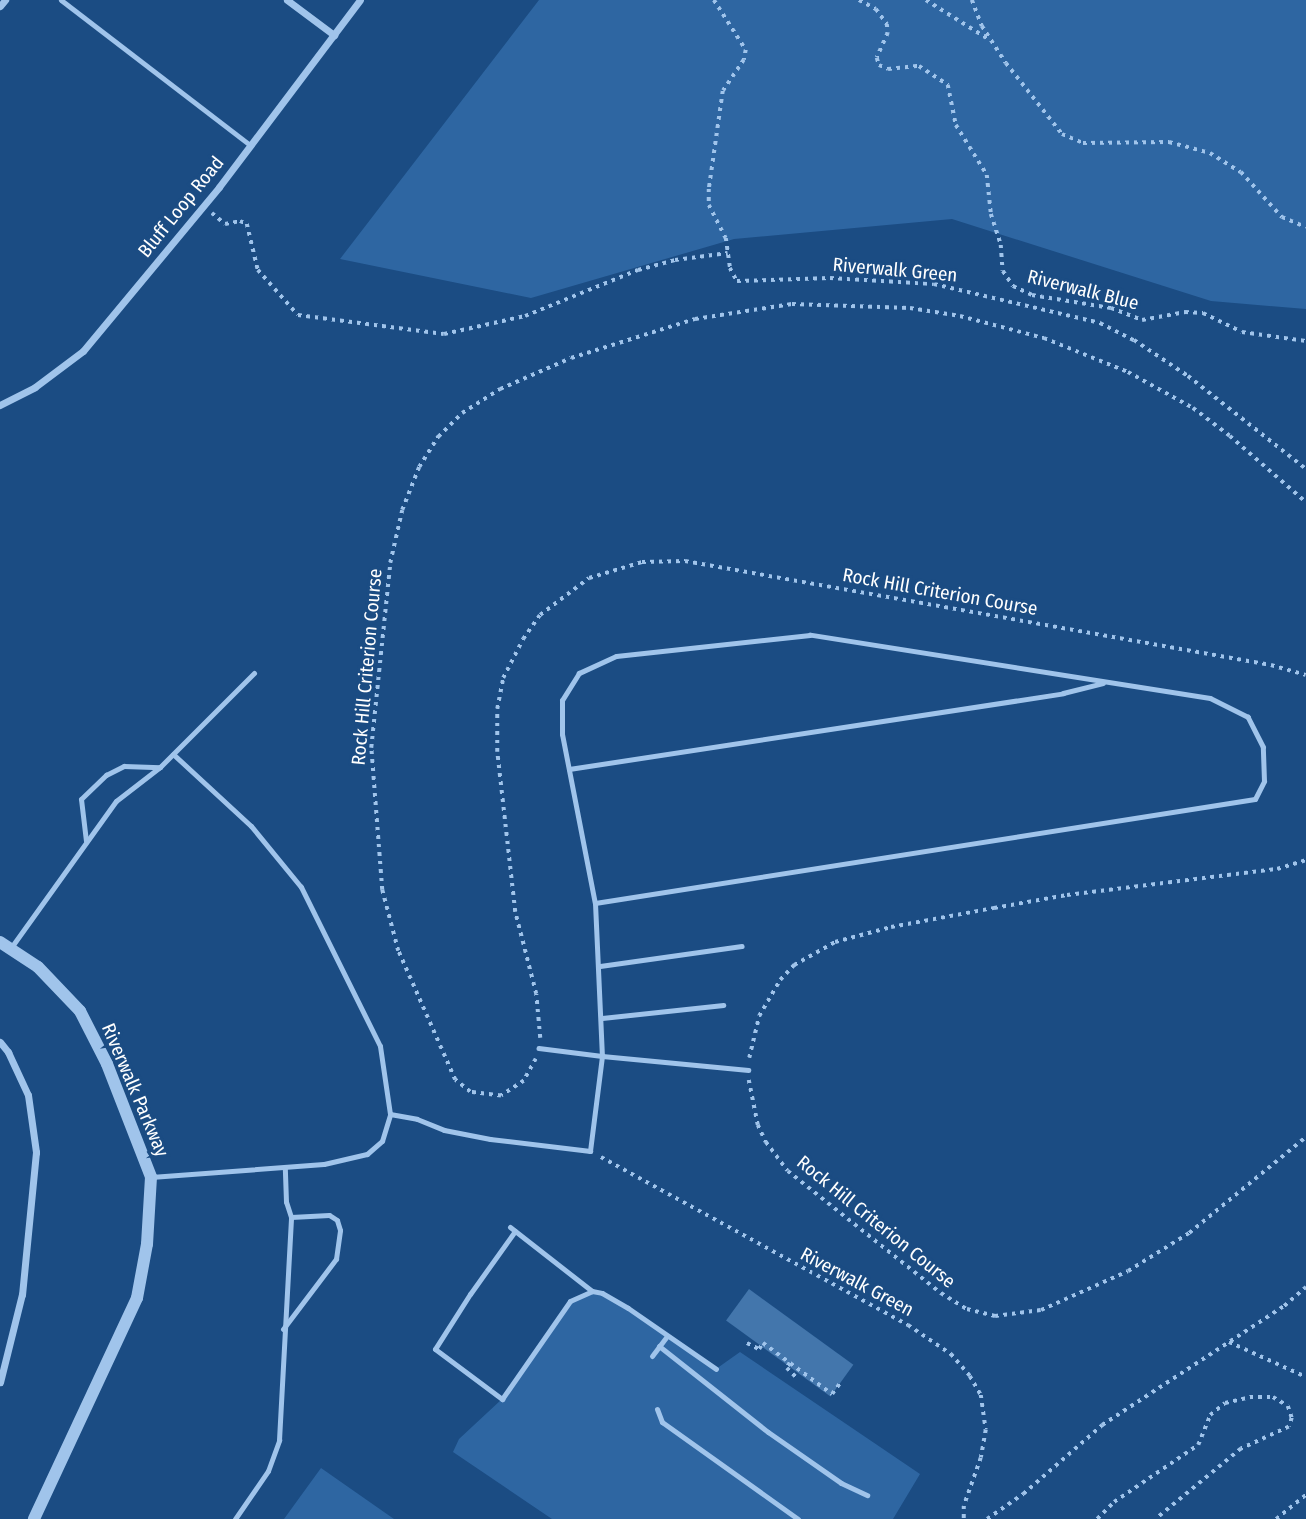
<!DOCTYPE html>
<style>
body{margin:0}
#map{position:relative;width:1306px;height:1519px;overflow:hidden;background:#1b4c83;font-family:"Fira Sans Condensed",sans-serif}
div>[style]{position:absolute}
.green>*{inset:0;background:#2e66a2}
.building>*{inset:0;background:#4376ac;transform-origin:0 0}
.path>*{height:3.5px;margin-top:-1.75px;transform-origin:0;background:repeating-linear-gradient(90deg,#a0c4eb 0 3.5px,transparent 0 8.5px)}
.service>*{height:5px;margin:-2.5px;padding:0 2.5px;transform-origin:2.5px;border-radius:2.5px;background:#a0c4eb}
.minor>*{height:7px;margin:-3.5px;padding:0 3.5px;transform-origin:3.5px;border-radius:3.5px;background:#a0c4eb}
.tertiary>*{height:12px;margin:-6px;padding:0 6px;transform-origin:6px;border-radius:6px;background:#a0c4eb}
span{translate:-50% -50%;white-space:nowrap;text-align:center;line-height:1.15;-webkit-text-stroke:6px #1b4c83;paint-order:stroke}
.street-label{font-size:19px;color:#fff}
</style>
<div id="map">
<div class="green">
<div style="clip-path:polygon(539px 0,1306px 0,1306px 309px,1211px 301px,952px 219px,734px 239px,531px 298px,340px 259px)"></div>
<div style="clip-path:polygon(592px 1291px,602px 1293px,716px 1369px,740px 1352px,920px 1474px,893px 1519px,552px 1519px,453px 1452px,459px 1439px,502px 1399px,570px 1301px)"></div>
<div style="clip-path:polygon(321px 1468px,394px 1519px,395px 1519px,284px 1519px)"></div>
</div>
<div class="building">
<div style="left:749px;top:1289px;width:129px;height:39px;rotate:36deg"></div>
</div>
<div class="path">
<div style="left:714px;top:0;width:59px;rotate:57.4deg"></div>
<div style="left:746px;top:50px;width:10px;rotate:101deg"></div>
<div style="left:744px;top:60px;width:37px;rotate:124deg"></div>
<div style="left:723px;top:91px;width:99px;rotate:98.1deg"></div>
<div style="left:709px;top:189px;width:16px;rotate:90deg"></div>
<div style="left:709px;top:205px;width:37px;rotate:63deg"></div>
<div style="left:726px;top:238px;width:30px;rotate:82deg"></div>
<div style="left:730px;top:268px;width:15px;rotate:62deg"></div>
<div style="left:737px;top:281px;width:93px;rotate:-1.8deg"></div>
<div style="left:830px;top:278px;width:104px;rotate:3.3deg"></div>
<div style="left:934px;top:284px;width:171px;rotate:13.2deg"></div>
<div style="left:1100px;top:323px;width:38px;rotate:27deg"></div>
<div style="left:1134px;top:340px;width:65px;rotate:33.7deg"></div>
<div style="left:1188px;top:376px;width:150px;rotate:38.2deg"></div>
<div style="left:859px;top:0;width:19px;rotate:28deg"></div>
<div style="left:876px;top:9px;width:19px;rotate:54deg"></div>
<div style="left:887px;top:24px;width:9px;rotate:84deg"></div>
<div style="left:888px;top:33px;width:27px;rotate:114deg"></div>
<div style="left:877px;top:58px;width:7px;rotate:74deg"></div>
<div style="left:879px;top:65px;width:10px;rotate:24deg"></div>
<div style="left:888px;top:69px;width:31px;rotate:-6deg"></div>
<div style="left:919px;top:66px;width:35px;rotate:33deg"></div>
<div style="left:948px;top:85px;width:41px;rotate:78.7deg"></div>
<div style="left:956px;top:125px;width:59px;rotate:58.2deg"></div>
<div style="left:987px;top:175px;width:39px;rotate:84deg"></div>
<div style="left:991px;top:214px;width:33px;rotate:72deg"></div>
<div style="left:1001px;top:245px;width:26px;rotate:86deg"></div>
<div style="left:1003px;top:271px;width:18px;rotate:56deg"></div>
<div style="left:1013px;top:286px;width:21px;rotate:25deg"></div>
<div style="left:1032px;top:295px;width:80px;rotate:9.3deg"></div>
<div style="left:1111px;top:308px;width:33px;rotate:21deg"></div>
<div style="left:1142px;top:320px;width:44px;rotate:-10.5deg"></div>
<div style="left:1185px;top:312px;width:18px;rotate:3deg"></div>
<div style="left:1203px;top:313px;width:43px;rotate:26deg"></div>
<div style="left:1242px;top:332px;width:65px;rotate:8deg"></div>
<div style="left:926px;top:0;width:75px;rotate:32deg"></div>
<div style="left:972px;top:0;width:28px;rotate:69deg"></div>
<div style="left:982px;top:26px;width:44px;rotate:57deg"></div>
<div style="left:1006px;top:63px;width:90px;rotate:51.7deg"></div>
<div style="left:1062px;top:134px;width:23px;rotate:23deg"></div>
<div style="left:1083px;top:143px;width:86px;rotate:-0.7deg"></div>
<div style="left:1169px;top:142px;width:42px;rotate:15deg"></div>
<div style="left:1210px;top:153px;width:36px;rotate:32deg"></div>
<div style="left:1241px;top:172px;width:61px;rotate:47.7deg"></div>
<div style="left:1282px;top:217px;width:26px;rotate:23deg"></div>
<div style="left:212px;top:213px;width:17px;rotate:40deg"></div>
<div style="left:225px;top:224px;width:15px;rotate:-11deg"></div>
<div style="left:240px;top:221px;width:8px;rotate:23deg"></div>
<div style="left:247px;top:224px;width:47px;rotate:76.6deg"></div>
<div style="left:258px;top:270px;width:60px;rotate:48.4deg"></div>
<div style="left:298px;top:315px;width:147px;rotate:7.4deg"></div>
<div style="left:444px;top:334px;width:83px;rotate:-12.5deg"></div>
<div style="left:525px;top:316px;width:122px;rotate:-22.2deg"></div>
<div style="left:638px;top:270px;width:38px;rotate:-15deg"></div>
<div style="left:675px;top:260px;width:53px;rotate:-7.5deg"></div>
<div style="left:540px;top:1038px;width:44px;rotate:-95.2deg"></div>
<div style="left:536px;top:994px;width:85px;rotate:-104.4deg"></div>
<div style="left:515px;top:912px;width:161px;rotate:-96.4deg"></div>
<div style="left:497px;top:752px;width:43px;rotate:-90deg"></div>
<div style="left:497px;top:709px;width:32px;rotate:-79deg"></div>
<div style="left:503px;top:678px;width:44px;rotate:-62.9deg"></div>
<div style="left:523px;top:639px;width:29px;rotate:-55deg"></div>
<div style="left:540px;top:615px;width:61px;rotate:-37.1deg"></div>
<div style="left:589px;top:578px;width:55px;rotate:-16.8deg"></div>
<div style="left:642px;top:562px;width:43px;rotate:-1.3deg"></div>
<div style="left:685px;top:561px;width:595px;rotate:10.06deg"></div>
<div style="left:1271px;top:665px;width:36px;rotate:16deg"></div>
<div style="left:749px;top:1058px;width:43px;rotate:-76.6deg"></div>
<div style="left:759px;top:1016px;width:42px;rotate:-59.7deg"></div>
<div style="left:780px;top:980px;width:21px;rotate:-47deg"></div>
<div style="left:794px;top:965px;width:47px;rotate:-29.3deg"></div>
<div style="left:835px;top:942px;width:58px;rotate:-15deg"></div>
<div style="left:891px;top:927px;width:105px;rotate:-10.5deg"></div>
<div style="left:994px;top:908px;width:74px;rotate:-10.1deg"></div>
<div style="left:1067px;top:895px;width:212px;rotate:-7.1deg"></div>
<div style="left:1277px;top:869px;width:30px;rotate:-17deg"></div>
<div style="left:536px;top:1059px;width:25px;rotate:119deg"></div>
<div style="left:524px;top:1081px;width:27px;rotate:147deg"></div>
<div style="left:501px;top:1096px;width:31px;rotate:-173deg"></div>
<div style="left:470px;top:1092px;width:19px;rotate:-141deg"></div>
<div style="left:455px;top:1080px;width:141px;rotate:-113.8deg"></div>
<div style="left:398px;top:951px;width:63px;rotate:-104.7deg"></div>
<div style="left:382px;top:890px;width:142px;rotate:-94.4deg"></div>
<div style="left:371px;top:748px;width:186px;rotate:-84.1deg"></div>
<div style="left:390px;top:563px;width:54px;rotate:-77.2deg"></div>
<div style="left:402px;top:510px;width:46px;rotate:-68.4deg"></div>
<div style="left:419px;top:467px;width:36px;rotate:-58deg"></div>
<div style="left:438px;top:437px;width:34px;rotate:-45deg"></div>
<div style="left:462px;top:413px;width:45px;rotate:-32.3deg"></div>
<div style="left:500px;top:389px;width:77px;rotate:-23.6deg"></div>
<div style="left:571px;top:358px;width:130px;rotate:-17.5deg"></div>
<div style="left:695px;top:319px;width:98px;rotate:-8.8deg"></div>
<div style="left:792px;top:304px;width:118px;rotate:1.9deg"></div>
<div style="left:910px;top:308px;width:51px;rotate:9.1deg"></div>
<div style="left:960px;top:316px;width:87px;rotate:14.7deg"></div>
<div style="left:1044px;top:338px;width:91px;rotate:22deg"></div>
<div style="left:1128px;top:372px;width:74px;rotate:29deg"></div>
<div style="left:1193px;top:408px;width:46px;rotate:37.1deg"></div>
<div style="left:1230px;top:436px;width:101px;rotate:41deg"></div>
<div style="left:749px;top:1080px;width:46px;rotate:78.7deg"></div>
<div style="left:758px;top:1125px;width:19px;rotate:65deg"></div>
<div style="left:766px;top:1142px;width:36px;rotate:53deg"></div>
<div style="left:788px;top:1171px;width:196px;rotate:38.6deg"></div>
<div style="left:941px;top:1293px;width:31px;rotate:32deg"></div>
<div style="left:967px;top:1309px;width:29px;rotate:14deg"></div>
<div style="left:995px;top:1316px;width:46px;rotate:-7.4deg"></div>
<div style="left:1041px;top:1310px;width:95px;rotate:-24.1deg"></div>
<div style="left:1128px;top:1271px;width:72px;rotate:-31.9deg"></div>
<div style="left:1189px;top:1233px;width:151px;rotate:-39.4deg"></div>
<div style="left:601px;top:1157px;width:350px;rotate:28.7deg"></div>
<div style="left:908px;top:1325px;width:52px;rotate:34deg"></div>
<div style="left:951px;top:1354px;width:29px;rotate:49deg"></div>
<div style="left:970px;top:1376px;width:22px;rotate:60deg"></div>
<div style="left:981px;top:1395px;width:35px;rotate:82deg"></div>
<div style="left:986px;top:1430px;width:28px;rotate:100deg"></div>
<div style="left:981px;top:1458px;width:51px;rotate:109.5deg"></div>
<div style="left:964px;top:1506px;width:13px;rotate:90deg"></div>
<div style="left:1229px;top:1342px;width:85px;rotate:24.4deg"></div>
<div style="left:747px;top:1343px;width:13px;rotate:27deg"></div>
<div style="left:759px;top:1349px;width:7px;rotate:-56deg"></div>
<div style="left:763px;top:1343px;width:86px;rotate:36.5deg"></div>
<div style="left:832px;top:1394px;width:14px;rotate:-54deg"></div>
<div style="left:790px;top:1363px;width:6px;rotate:121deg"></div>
<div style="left:787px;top:1368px;width:16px;rotate:45deg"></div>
<div style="left:987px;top:1519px;width:44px;rotate:-34.8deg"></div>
<div style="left:1023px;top:1494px;width:105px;rotate:-41.1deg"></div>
<div style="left:1102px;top:1425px;width:217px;rotate:-33.2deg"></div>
<div style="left:1284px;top:1306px;width:29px;rotate:-41deg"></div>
<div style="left:1097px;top:1519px;width:24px;rotate:-45deg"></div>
<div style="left:1114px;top:1502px;width:102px;rotate:-34.2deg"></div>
<div style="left:1198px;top:1445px;width:32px;rotate:-68deg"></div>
<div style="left:1210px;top:1415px;width:19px;rotate:-39deg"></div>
<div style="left:1225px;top:1403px;width:26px;rotate:-13deg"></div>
<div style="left:1250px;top:1397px;width:23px"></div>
<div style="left:1273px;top:1397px;width:17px;rotate:31deg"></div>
<div style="left:1288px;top:1406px;width:13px;rotate:72deg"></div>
<div style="left:1292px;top:1418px;width:9px;rotate:108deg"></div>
<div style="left:1289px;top:1427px;width:53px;rotate:155.4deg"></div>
<div style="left:1241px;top:1449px;width:110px;rotate:140.5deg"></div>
<div style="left:1276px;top:1519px;width:38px;rotate:-39deg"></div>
</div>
<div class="service">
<div style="left:61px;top:0;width:238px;rotate:37.5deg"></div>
<div style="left:569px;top:769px;width:500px;rotate:-8.7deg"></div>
<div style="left:1063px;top:693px;width:41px;rotate:-14deg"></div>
<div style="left:86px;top:841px;width:42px;rotate:-96.8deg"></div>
<div style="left:81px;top:799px;width:35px;rotate:-44deg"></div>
<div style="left:106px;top:775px;width:20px;rotate:-27deg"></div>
<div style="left:124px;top:766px;width:36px;rotate:2deg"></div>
<div style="left:595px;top:903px;width:668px;rotate:-8.95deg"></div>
<div style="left:1255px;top:799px;width:20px;rotate:-63deg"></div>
<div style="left:1264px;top:781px;width:34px;rotate:-92deg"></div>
<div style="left:1263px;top:747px;width:34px;rotate:-117deg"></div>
<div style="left:1248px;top:717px;width:42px;rotate:-153.4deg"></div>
<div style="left:1210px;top:698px;width:405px;rotate:-171deg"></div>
<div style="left:810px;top:635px;width:195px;rotate:173.8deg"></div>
<div style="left:616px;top:656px;width:41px;rotate:155.3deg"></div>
<div style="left:579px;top:673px;width:32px;rotate:122deg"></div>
<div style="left:562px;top:700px;width:34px;rotate:90deg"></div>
<div style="left:562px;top:734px;width:172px;rotate:79deg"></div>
<div style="left:595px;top:903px;width:153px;rotate:87.4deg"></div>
<div style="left:602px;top:1056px;width:147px;rotate:5.5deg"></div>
<div style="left:10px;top:949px;width:182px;rotate:-54.4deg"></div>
<div style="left:116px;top:801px;width:56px;rotate:-37.7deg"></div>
<div style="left:160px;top:767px;width:133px;rotate:-45deg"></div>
<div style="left:600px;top:966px;width:143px;rotate:-8deg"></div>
<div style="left:602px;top:1018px;width:122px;rotate:-6.1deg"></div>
<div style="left:390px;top:1114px;width:27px;rotate:10deg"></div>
<div style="left:417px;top:1119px;width:29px;rotate:22deg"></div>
<div style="left:444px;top:1130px;width:47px;rotate:11.1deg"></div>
<div style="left:490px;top:1139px;width:101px;rotate:6.8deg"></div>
<div style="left:590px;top:1151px;width:96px;rotate:-82.8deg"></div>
<div style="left:602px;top:1056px;width:64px;rotate:-172.8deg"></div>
<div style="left:151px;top:1177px;width:173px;rotate:-4.3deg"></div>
<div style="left:324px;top:1164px;width:44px;rotate:-13.1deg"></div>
<div style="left:367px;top:1154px;width:20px;rotate:-41deg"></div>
<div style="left:382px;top:1141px;width:28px;rotate:-73deg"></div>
<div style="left:390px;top:1114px;width:69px;rotate:-98.4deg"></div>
<div style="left:380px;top:1046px;width:178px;rotate:-116.4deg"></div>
<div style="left:301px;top:887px;width:79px;rotate:-129.3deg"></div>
<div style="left:251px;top:826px;width:106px;rotate:-137.3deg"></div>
<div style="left:510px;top:1227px;width:104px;rotate:38deg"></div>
<div style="left:515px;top:1231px;width:77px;rotate:125.5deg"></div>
<div style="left:470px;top:1294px;width:65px;rotate:122.5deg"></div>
<div style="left:435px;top:1349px;width:84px;rotate:36.7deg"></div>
<div style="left:502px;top:1399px;width:119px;rotate:-55.2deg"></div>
<div style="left:570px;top:1301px;width:24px;rotate:-24deg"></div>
<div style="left:592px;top:1291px;width:10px;rotate:11deg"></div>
<div style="left:602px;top:1293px;width:30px;rotate:30deg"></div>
<div style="left:628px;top:1308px;width:107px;rotate:34.7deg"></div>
<div style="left:283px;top:1329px;width:88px;rotate:-52.9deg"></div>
<div style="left:336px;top:1259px;width:29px;rotate:-82deg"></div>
<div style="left:340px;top:1230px;width:10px;rotate:-107deg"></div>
<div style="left:337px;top:1220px;width:9px;rotate:-148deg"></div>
<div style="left:329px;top:1215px;width:38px;rotate:177deg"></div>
<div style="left:659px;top:1346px;width:139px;rotate:38.3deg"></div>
<div style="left:768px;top:1432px;width:89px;rotate:34.9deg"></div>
<div style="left:841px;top:1483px;width:29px;rotate:25deg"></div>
<div style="left:652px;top:1356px;width:25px;rotate:-53deg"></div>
<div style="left:657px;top:1409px;width:14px;rotate:69deg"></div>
<div style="left:662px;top:1422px;width:167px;rotate:35.5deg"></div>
<div style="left:235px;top:1519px;width:58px;rotate:-55.5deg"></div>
<div style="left:268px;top:1471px;width:33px;rotate:-70deg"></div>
<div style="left:279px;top:1440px;width:223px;rotate:-86.9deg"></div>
<div style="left:291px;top:1217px;width:16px;rotate:-108deg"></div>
<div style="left:286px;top:1202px;width:34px;rotate:-92deg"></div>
</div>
<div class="minor">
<div style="left:287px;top:0;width:59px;rotate:36.7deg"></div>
<div style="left:0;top:6px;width:8px;rotate:-50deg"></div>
<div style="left:0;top:405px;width:39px;rotate:-27deg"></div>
<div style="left:35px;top:387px;width:60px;rotate:-36.9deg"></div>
<div style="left:83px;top:351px;width:213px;rotate:-50.3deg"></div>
<div style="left:219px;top:187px;width:234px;rotate:-53deg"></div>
<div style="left:0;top:1042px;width:13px;rotate:51deg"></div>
<div style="left:8px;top:1052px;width:47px;rotate:65.1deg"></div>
<div style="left:28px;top:1095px;width:58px;rotate:82deg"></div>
<div style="left:36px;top:1152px;width:143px;rotate:95.6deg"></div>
<div style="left:22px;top:1294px;width:91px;rotate:104deg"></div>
</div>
<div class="tertiary">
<div style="left:0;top:942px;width:45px;rotate:33.3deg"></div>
<div style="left:38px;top:967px;width:61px;rotate:46.3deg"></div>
<div style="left:80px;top:1011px;width:59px;rotate:63deg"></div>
<div style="left:107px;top:1064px;width:121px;rotate:68.7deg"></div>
<div style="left:151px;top:1177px;width:67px;rotate:93.4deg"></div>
<div style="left:147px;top:1244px;width:55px;rotate:100.5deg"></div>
<div style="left:137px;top:1298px;width:244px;rotate:115deg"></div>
</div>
<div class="street-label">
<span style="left:181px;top:207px;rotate:-51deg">Bluff Loop Road</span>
<span style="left:895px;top:270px;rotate:5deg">Riverwalk Green</span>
<span style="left:1083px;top:290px;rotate:14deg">Riverwalk Blue</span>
<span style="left:940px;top:592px;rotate:10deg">Rock Hill Criterion Course</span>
<span style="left:367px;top:667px;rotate:-85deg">Rock Hill Criterion Course</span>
<span style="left:135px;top:1090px;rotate:67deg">Riverwalk Parkway</span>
<span style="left:876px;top:1222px;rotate:39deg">Rock Hill Criterion Course</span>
<span style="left:857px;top:1282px;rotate:28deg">Riverwalk Green</span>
</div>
</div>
